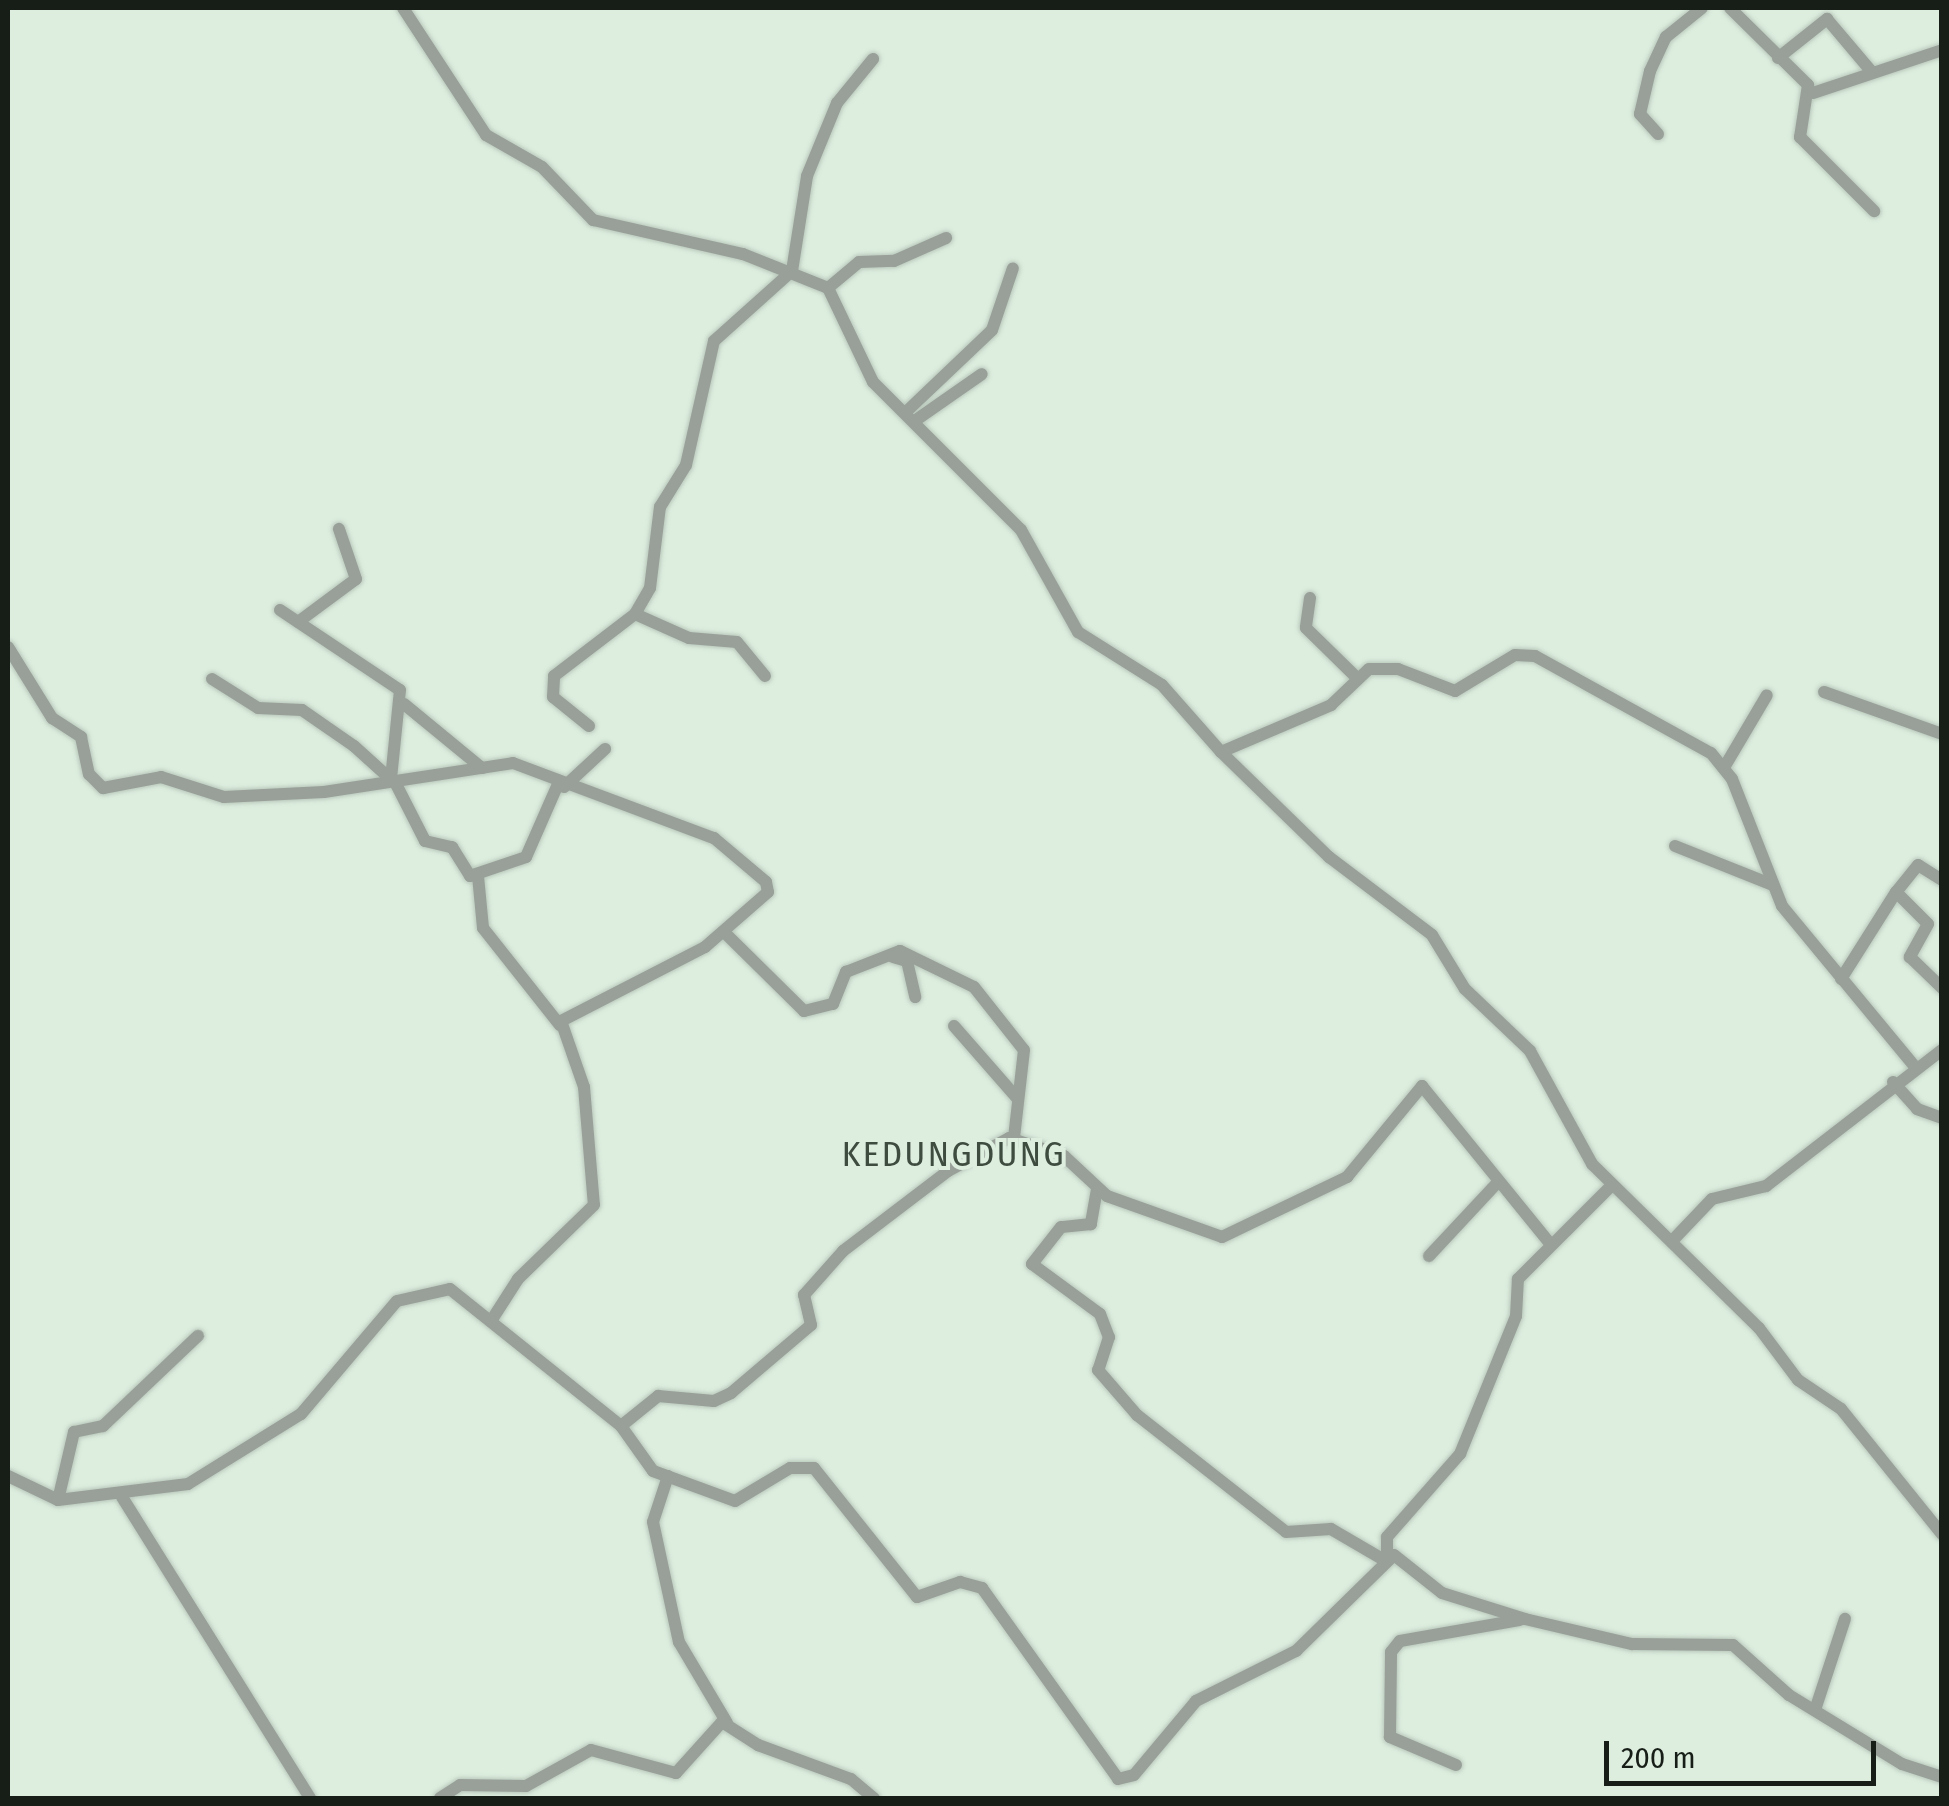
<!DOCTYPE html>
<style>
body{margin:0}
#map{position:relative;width:1949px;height:1806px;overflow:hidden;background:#ddeedf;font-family:"Fira Sans Condensed",sans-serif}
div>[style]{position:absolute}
.roads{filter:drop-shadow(0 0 2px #b9c8bb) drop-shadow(0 0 2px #b9c8bb)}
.minor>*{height:12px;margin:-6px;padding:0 6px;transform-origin:6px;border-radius:6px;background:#99a099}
span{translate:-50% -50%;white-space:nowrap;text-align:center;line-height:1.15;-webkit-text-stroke:8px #ddeedf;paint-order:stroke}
.quarter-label{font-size:35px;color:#3e4c40;letter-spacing:2.5px}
.frame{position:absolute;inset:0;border:10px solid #171d17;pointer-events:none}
.scale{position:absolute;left:1604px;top:1741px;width:272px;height:45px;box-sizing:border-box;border:5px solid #171d17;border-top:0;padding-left:12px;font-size:30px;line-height:35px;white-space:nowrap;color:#171d17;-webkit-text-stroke:8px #ddeedf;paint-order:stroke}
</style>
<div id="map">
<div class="roads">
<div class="minor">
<div style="left:403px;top:8px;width:152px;rotate:56.8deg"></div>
<div style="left:486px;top:135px;width:64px;rotate:29.7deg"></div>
<div style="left:542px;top:167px;width:74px;rotate:46.1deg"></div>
<div style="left:593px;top:220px;width:154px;rotate:12.8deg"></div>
<div style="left:743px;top:254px;width:92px;rotate:21.8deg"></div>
<div style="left:828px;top:288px;width:104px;rotate:64.4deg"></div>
<div style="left:873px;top:382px;width:209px;rotate:45deg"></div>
<div style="left:1021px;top:530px;width:117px;rotate:60.8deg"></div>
<div style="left:1078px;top:632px;width:99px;rotate:32.2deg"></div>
<div style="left:1162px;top:685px;width:89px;rotate:48.6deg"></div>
<div style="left:1221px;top:752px;width:120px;rotate:-23.1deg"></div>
<div style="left:1331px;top:705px;width:52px;rotate:-43.5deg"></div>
<div style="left:1369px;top:669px;width:29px"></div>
<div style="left:1398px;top:669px;width:61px;rotate:21.1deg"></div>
<div style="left:1455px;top:691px;width:70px;rotate:-31deg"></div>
<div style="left:1515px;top:655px;width:20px;rotate:3deg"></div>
<div style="left:1535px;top:656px;width:201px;rotate:28.9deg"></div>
<div style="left:1711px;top:753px;width:33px;rotate:51deg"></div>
<div style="left:1732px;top:779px;width:136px;rotate:68.5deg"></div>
<div style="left:1782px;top:906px;width:210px;rotate:50.4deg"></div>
<div style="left:1730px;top:8px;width:110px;rotate:44.6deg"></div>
<div style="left:1808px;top:85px;width:53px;rotate:98.7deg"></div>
<div style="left:1800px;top:137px;width:105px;rotate:45deg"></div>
<div style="left:1778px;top:58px;width:63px;rotate:-38.5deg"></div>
<div style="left:1827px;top:19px;width:68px;rotate:49.8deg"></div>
<div style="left:1813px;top:93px;width:136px;rotate:-18.4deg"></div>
<div style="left:1658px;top:134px;width:27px;rotate:-132deg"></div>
<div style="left:1640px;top:114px;width:44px;rotate:-76.9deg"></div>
<div style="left:1650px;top:71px;width:38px;rotate:-65deg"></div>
<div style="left:1666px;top:37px;width:46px;rotate:-38.9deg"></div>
<div style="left:828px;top:288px;width:40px;rotate:-40deg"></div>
<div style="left:859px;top:262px;width:35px;rotate:-2deg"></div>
<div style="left:894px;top:261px;width:57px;rotate:-23.9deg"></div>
<div style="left:907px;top:411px;width:117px;rotate:-43.6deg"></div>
<div style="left:992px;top:330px;width:65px;rotate:-71.3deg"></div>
<div style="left:916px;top:420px;width:80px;rotate:-34.9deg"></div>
<div style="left:1310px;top:598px;width:30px;rotate:98deg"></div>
<div style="left:1306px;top:628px;width:67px;rotate:44.4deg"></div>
<div style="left:280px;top:610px;width:144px;rotate:33.7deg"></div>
<div style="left:400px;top:690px;width:88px;rotate:95.8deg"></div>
<div style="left:635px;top:614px;width:59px;rotate:24deg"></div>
<div style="left:689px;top:638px;width:48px;rotate:4.8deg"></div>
<div style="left:737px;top:642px;width:44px;rotate:50.5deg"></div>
<div style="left:298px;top:622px;width:72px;rotate:-36.6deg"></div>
<div style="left:356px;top:579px;width:53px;rotate:-108.8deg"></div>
<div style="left:8px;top:647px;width:84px;rotate:58.2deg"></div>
<div style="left:52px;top:718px;width:35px;rotate:33deg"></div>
<div style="left:81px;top:737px;width:38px;rotate:78deg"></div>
<div style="left:89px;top:774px;width:20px;rotate:45deg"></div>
<div style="left:103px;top:788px;width:59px;rotate:-10.7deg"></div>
<div style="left:161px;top:777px;width:66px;rotate:17.6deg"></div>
<div style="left:224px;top:797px;width:100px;rotate:-2.9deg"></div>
<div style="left:324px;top:792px;width:191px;rotate:-8.7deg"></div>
<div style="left:513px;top:763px;width:215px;rotate:20.5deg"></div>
<div style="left:714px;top:838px;width:68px;rotate:40.2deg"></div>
<div style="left:766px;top:882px;width:10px;rotate:79deg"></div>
<div style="left:768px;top:892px;width:84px;rotate:138.9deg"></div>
<div style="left:705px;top:947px;width:162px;rotate:152.8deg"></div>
<div style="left:561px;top:1021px;width:70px;rotate:70.8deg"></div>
<div style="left:584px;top:1087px;width:118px;rotate:85.2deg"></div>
<div style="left:594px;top:1205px;width:106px;rotate:135.8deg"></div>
<div style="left:518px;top:1279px;width:46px;rotate:122.7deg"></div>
<div style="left:212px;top:679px;width:54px;rotate:32.2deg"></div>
<div style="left:258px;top:708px;width:44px;rotate:2.6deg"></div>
<div style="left:302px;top:710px;width:63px;rotate:34.7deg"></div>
<div style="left:354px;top:746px;width:57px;rotate:42.1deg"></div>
<div style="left:396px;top:784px;width:64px;rotate:63deg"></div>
<div style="left:425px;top:841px;width:28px;rotate:13deg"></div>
<div style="left:452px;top:847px;width:34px;rotate:58deg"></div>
<div style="left:470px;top:876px;width:59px;rotate:-18.7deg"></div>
<div style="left:526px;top:857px;width:80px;rotate:-66.3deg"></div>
<div style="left:1824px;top:692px;width:125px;rotate:19.6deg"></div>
<div style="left:404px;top:704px;width:101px;rotate:39.4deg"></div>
<div style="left:589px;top:726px;width:46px;rotate:-141.1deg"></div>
<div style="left:553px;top:697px;width:21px;rotate:-87deg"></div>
<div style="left:554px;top:676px;width:102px;rotate:-37.4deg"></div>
<div style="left:635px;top:614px;width:30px;rotate:-60deg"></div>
<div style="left:650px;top:588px;width:82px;rotate:-83deg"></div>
<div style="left:660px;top:507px;width:49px;rotate:-58.2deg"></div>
<div style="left:686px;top:465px;width:127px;rotate:-77.3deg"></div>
<div style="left:714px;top:341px;width:105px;rotate:-41.9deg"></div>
<div style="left:792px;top:271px;width:96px;rotate:-81deg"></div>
<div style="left:807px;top:176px;width:79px;rotate:-67.7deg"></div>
<div style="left:837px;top:103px;width:57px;rotate:-50.7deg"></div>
<div style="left:1221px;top:752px;width:151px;rotate:44.2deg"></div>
<div style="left:1329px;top:857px;width:129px;rotate:37.1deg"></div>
<div style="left:1432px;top:935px;width:63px;rotate:58.6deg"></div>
<div style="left:1465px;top:989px;width:90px;rotate:43.6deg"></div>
<div style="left:1530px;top:1051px;width:129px;rotate:61.2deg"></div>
<div style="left:1592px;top:1164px;width:234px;rotate:44.5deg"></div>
<div style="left:1759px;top:1328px;width:65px;rotate:53.1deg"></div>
<div style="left:1798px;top:1380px;width:52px;rotate:34deg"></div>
<div style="left:1841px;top:1409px;width:161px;rotate:51.1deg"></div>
<div style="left:1725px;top:766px;width:82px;rotate:-59.4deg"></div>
<div style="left:564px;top:787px;width:56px;rotate:-42.8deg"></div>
<div style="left:1675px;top:846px;width:105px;rotate:21.7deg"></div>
<div style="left:478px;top:876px;width:52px;rotate:84.5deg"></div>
<div style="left:483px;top:928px;width:124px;rotate:51.6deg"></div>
<div style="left:1942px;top:880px;width:28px;rotate:-148deg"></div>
<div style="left:1918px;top:865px;width:35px;rotate:129deg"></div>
<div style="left:1896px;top:892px;width:45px;rotate:45deg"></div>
<div style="left:1928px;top:924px;width:38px;rotate:119deg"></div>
<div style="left:1910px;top:957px;width:45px;rotate:44.1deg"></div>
<div style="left:725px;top:933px;width:111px;rotate:44.6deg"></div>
<div style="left:804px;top:1011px;width:30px;rotate:-14deg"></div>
<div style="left:833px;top:1004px;width:35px;rotate:-68deg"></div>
<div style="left:846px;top:972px;width:58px;rotate:-21.3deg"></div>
<div style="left:900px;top:951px;width:82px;rotate:25.9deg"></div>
<div style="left:974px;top:987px;width:80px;rotate:51.6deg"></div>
<div style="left:1024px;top:1050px;width:89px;rotate:96.5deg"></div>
<div style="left:893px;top:957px;width:15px;rotate:16deg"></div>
<div style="left:907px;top:961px;width:37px;rotate:77deg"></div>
<div style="left:1841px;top:979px;width:103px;rotate:-57.7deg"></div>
<div style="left:954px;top:1026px;width:96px;rotate:48.8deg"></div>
<div style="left:1893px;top:1082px;width:36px;rotate:48deg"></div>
<div style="left:1917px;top:1109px;width:27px;rotate:20deg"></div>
<div style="left:1097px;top:1189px;width:36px;rotate:100deg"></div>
<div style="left:1091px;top:1224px;width:30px;rotate:174deg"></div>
<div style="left:1061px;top:1227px;width:47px;rotate:128.1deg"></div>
<div style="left:1032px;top:1264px;width:84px;rotate:36.3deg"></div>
<div style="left:1100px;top:1314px;width:25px;rotate:69deg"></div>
<div style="left:1109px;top:1337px;width:35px;rotate:108deg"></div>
<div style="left:1098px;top:1370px;width:60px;rotate:49.1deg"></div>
<div style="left:1137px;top:1415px;width:189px;rotate:38.1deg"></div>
<div style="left:1286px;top:1532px;width:45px;rotate:-3.8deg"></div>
<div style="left:1331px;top:1529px;width:61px;rotate:30.3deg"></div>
<div style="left:1672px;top:1241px;width:58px;rotate:-46.4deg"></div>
<div style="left:1712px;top:1199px;width:56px;rotate:-13.5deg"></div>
<div style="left:1766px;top:1186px;width:222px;rotate:-37.7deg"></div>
<div style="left:1429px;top:1256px;width:100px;rotate:-47deg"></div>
<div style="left:621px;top:1426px;width:48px;rotate:-39deg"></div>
<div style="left:658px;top:1396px;width:56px;rotate:5.1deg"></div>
<div style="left:714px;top:1401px;width:19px;rotate:-25deg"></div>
<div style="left:731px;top:1393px;width:105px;rotate:-40.4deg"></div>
<div style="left:811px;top:1325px;width:31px;rotate:-103deg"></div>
<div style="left:804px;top:1295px;width:59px;rotate:-48.4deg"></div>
<div style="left:843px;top:1251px;width:132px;rotate:-37.3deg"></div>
<div style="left:948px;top:1171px;width:69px;rotate:-28.4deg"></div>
<div style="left:1009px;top:1138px;width:58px;rotate:18.1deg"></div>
<div style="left:1064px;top:1156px;width:59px;rotate:42.9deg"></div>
<div style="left:1107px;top:1196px;width:122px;rotate:19.6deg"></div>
<div style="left:1222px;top:1237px;width:139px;rotate:-25.6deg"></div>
<div style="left:1347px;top:1177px;width:118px;rotate:-50.5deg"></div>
<div style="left:1422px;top:1086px;width:200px;rotate:50.9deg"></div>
<div style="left:8px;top:1476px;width:55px;rotate:25.6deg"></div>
<div style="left:58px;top:1500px;width:131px;rotate:-7deg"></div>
<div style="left:188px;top:1484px;width:133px;rotate:-31.8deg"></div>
<div style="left:301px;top:1414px;width:148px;rotate:-49.7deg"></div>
<div style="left:397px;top:1301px;width:54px;rotate:-12.8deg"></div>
<div style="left:450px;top:1289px;width:219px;rotate:38.7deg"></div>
<div style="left:621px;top:1426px;width:55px;rotate:54.6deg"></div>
<div style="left:653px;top:1471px;width:87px;rotate:20.1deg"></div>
<div style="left:735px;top:1501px;width:64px;rotate:-31deg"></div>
<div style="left:790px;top:1468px;width:24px"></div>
<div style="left:814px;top:1468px;width:165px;rotate:51.4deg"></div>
<div style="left:917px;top:1597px;width:46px;rotate:-19.2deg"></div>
<div style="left:960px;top:1582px;width:23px;rotate:15deg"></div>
<div style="left:982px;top:1588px;width:234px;rotate:54.5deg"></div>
<div style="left:1118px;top:1779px;width:16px;rotate:-14deg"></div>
<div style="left:1134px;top:1775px;width:97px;rotate:-50deg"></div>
<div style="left:1196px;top:1701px;width:112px;rotate:-26.6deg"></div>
<div style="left:1296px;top:1651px;width:137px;rotate:-44.4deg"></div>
<div style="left:1394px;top:1555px;width:61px;rotate:38.4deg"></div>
<div style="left:1442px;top:1593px;width:87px;rotate:17.4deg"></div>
<div style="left:1525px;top:1619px;width:110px;rotate:13.2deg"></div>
<div style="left:1632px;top:1644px;width:101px;rotate:0.6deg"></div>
<div style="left:1733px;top:1645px;width:75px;rotate:41.8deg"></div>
<div style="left:1789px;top:1695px;width:132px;rotate:31.4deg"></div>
<div style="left:1902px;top:1764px;width:42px;rotate:18deg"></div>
<div style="left:668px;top:1476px;width:48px;rotate:108.1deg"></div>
<div style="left:653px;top:1522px;width:123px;rotate:77.8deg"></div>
<div style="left:679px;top:1642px;width:94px;rotate:59.3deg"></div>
<div style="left:122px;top:1497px;width:355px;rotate:58deg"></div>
<div style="left:58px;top:1500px;width:70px;rotate:-76.8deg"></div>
<div style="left:74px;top:1432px;width:30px;rotate:-12deg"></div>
<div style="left:103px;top:1426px;width:131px;rotate:-43.5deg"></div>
<div style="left:1387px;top:1556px;width:19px;rotate:-90deg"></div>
<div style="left:1387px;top:1537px;width:111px;rotate:-48.7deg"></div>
<div style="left:1460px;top:1454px;width:149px;rotate:-67.9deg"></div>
<div style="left:1516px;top:1316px;width:37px;rotate:-87deg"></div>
<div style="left:1518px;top:1279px;width:132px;rotate:-45deg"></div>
<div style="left:1815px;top:1710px;width:96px;rotate:-71.8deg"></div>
<div style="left:1456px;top:1765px;width:72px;rotate:-157deg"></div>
<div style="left:1390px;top:1737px;width:85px;rotate:-89.3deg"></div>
<div style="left:1391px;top:1652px;width:14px;rotate:-51deg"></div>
<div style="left:1400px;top:1641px;width:121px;rotate:-10deg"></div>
<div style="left:440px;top:1798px;width:24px;rotate:-33deg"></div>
<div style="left:460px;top:1785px;width:66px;rotate:0.9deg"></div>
<div style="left:526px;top:1786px;width:74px;rotate:-29deg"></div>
<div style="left:591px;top:1750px;width:88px;rotate:15.1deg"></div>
<div style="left:676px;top:1773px;width:69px;rotate:-48deg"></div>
<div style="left:722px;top:1722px;width:43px;rotate:32.6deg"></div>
<div style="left:758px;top:1745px;width:99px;rotate:20.1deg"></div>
<div style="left:851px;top:1779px;width:30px;rotate:40deg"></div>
</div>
</div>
<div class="quarter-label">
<span style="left:954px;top:1154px">KEDUNGDUNG</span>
</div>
<div class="frame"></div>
<div class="scale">200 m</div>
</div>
